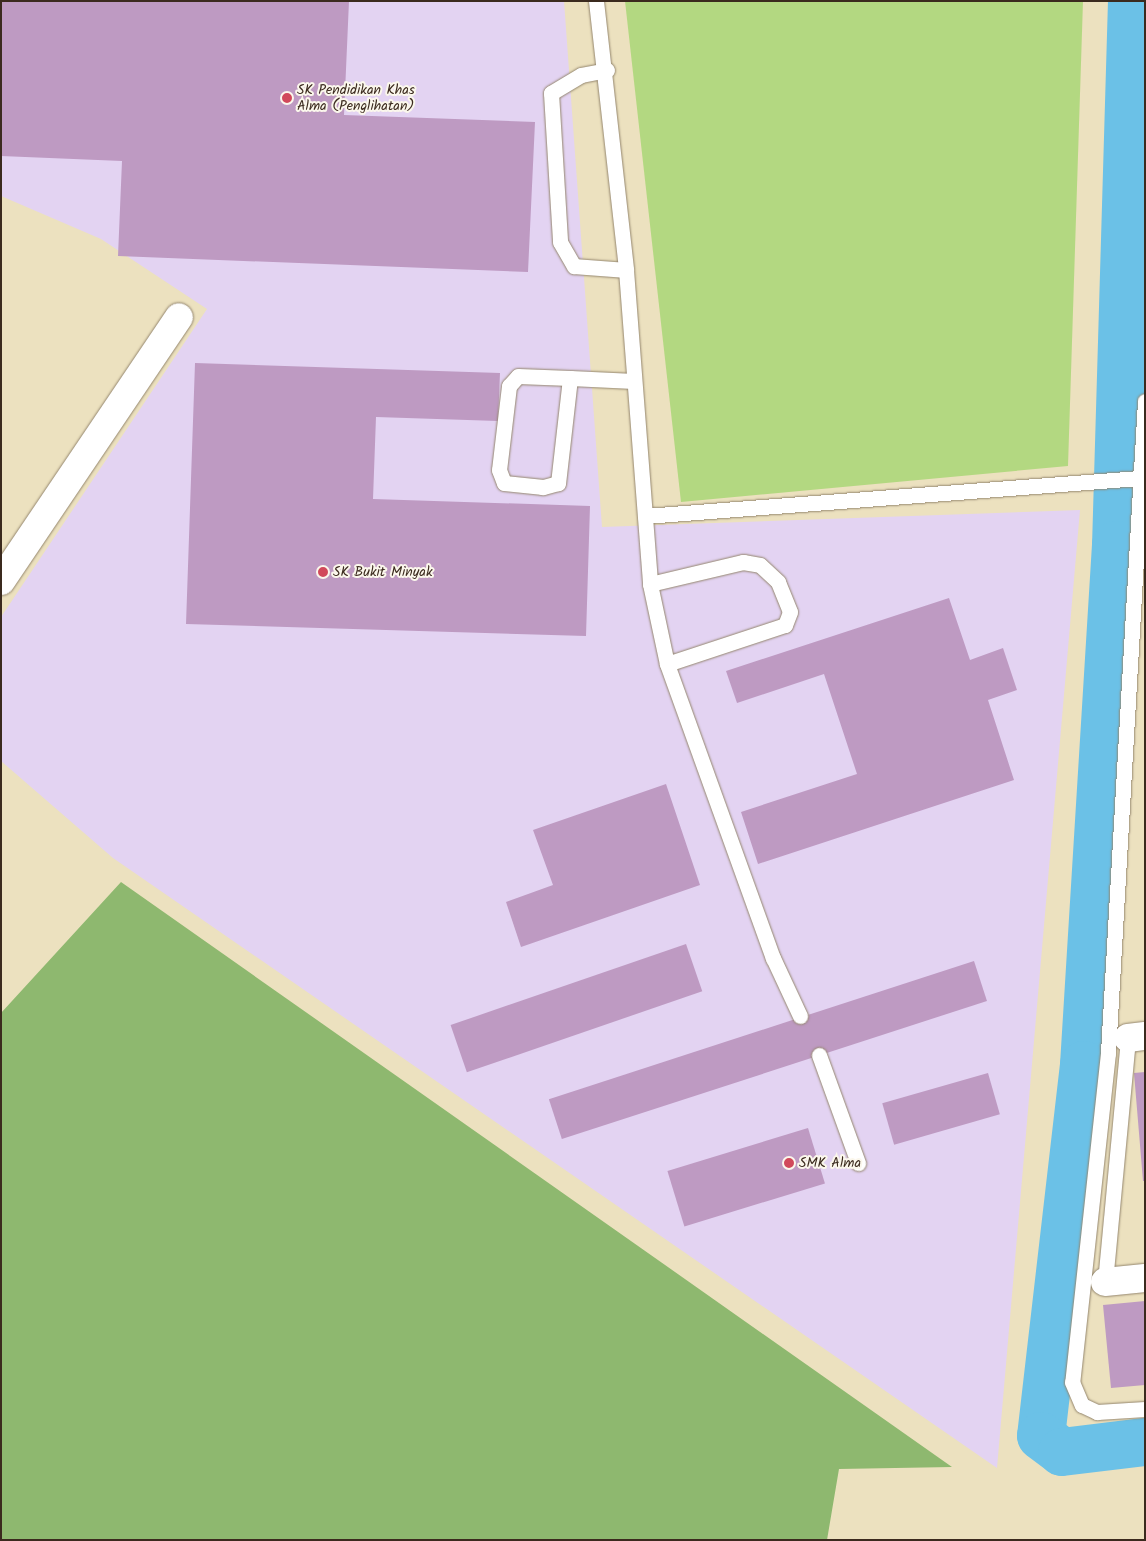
<!DOCTYPE html>
<style>
body{margin:0}
#map{position:relative;width:1146px;height:1541px;overflow:hidden;background:#ece1bf;font-family:Kalam,sans-serif}
div>[style]{position:absolute}
.built>*{inset:0;background:#e3d3f2}
.green>*{inset:0;background:#b3d881}
.forest>*{inset:0;background:#8eb86f}
.river>*{height:48px;margin:-24px;padding:0 24px;transform-origin:24px;border-radius:24px;background:#6bc1e7}
.building>*{inset:0;background:#be9ac2;transform-origin:0 0}
.roads{filter:drop-shadow(0 0 1px #94866e) drop-shadow(0 0 1px #94866e)}
.lane>*{height:15px;margin:-7.5px;padding:0 7.5px;transform-origin:7.5px;border-radius:7.5px;background:#fff}
.street>*{height:28px;margin:-14px;padding:0 14px;transform-origin:14px;border-radius:14px;background:#fff}
.dots>*{width:14px;height:14px;translate:-50% -50%;box-sizing:border-box;border:2px solid #fbf7ec;border-radius:50%}
span{translate:-50% -50%;white-space:nowrap;text-align:center;line-height:1.15;-webkit-text-stroke:4px #fbf7ec;paint-order:stroke}
.poi-label{font-size:14px;color:#3b2a1e}
.left{translate:0 -50%;text-align:left}
.frame{position:absolute;inset:0;border:2px solid #3b2a1e;pointer-events:none}
</style>
<div id="map">
<div class="built">
<div style="clip-path:polygon(1px 1px,564px 1px,602px 527px,1080px 510px,997px 1468px,113px 858px,1px 761px,1px 617px,207px 309px,101px 239px,1px 196px)"></div>
</div>
<div class="green">
<div style="clip-path:polygon(625px 1px,1083px 1px,1068px 466px,681px 502px)"></div>
</div>
<div class="forest">
<div style="clip-path:polygon(121px 882px,952px 1467px,839px 1469px,827px 1540px,1px 1540px,1px 1013px)"></div>
</div>
<div class="river">
<div style="left:1132px;top:1px;width:544px;rotate:91.68deg"></div>
<div style="left:1116px;top:545px;width:521px;rotate:93.52deg"></div>
<div style="left:1084px;top:1065px;width:373px;rotate:96.6deg"></div>
<div style="left:1041px;top:1436px;width:26px;rotate:37deg"></div>
<div style="left:1062px;top:1452px;width:84px;rotate:-6.9deg"></div>
</div>
<div class="building">
<div style="clip-path:polygon(1px 1px,349px 1px,344px 115px,535px 122px,528px 272px,118px 256px,122px 161px,1px 156px)"></div>
<div style="clip-path:polygon(195px 363px,500px 373px,498px 421px,376px 417px,373px 499px,590px 506px,586px 636px,186px 624px)"></div>
<div style="clip-path:polygon(949px 598px,970px 660px,1003px 648px,1017px 690px,988px 700px,1014px 780px,758px 864px,741px 812px,857px 774px,824px 674px,737px 703px,726px 671px)"></div>
<div style="clip-path:polygon(666px 784px,700px 885px,521px 947px,506px 902px,553px 885px,533px 830px)"></div>
<div style="left:686px;top:944px;width:50px;height:249px;rotate:71deg"></div>
<div style="left:974px;top:961px;width:42px;height:447px;rotate:72deg"></div>
<div style="clip-path:polygon(1145px 1072px,1145px 1181px,1143px 1181px,1134px 1073px)"></div>
<div style="left:988px;top:1073px;width:43px;height:110px;rotate:74deg"></div>
<div style="left:808px;top:1128px;width:58px;height:147px;rotate:73deg"></div>
<div style="clip-path:polygon(1145px 1301px,1145px 1385px,1111px 1388px,1103px 1305px)"></div>
</div>
<div class="roads">
<div class="lane">
<div style="left:596px;top:1px;width:271px;rotate:83.6deg"></div>
<div style="left:626px;top:270px;width:315px;rotate:85.6deg"></div>
<div style="left:650px;top:584px;width:82px;rotate:78deg"></div>
<div style="left:667px;top:664px;width:313px;rotate:70.2deg"></div>
<div style="left:773px;top:958px;width:64px;rotate:65deg"></div>
<div style="left:607px;top:70px;width:26px;rotate:169deg"></div>
<div style="left:581px;top:75px;width:35px;rotate:149deg"></div>
<div style="left:551px;top:93px;width:149px;rotate:86.5deg"></div>
<div style="left:560px;top:242px;width:28px;rotate:60deg"></div>
<div style="left:574px;top:266px;width:52px;rotate:4.4deg"></div>
<div style="left:570px;top:378px;width:106px;rotate:96.5deg"></div>
<div style="left:558px;top:483px;width:16px;rotate:165deg"></div>
<div style="left:543px;top:487px;width:39px;rotate:-174deg"></div>
<div style="left:504px;top:483px;width:14px;rotate:-111deg"></div>
<div style="left:499px;top:470px;width:85px;rotate:-83.2deg"></div>
<div style="left:509px;top:386px;width:13px;rotate:-48deg"></div>
<div style="left:518px;top:376px;width:52px;rotate:2.2deg"></div>
<div style="left:570px;top:378px;width:64px;rotate:2.7deg"></div>
<div style="left:1145px;top:401px;width:653px;rotate:93.25deg"></div>
<div style="left:1108px;top:1053px;width:331px;rotate:96.2deg"></div>
<div style="left:1072px;top:1382px;width:25px;rotate:67deg"></div>
<div style="left:1082px;top:1405px;width:17px;rotate:25deg"></div>
<div style="left:1097px;top:1412px;width:48px;rotate:-3.6deg"></div>
<div style="left:645px;top:516px;width:498px;rotate:-4.4deg"></div>
<div style="left:650px;top:584px;width:96px;rotate:-13.3deg"></div>
<div style="left:743px;top:562px;width:17px;rotate:10deg"></div>
<div style="left:760px;top:565px;width:25px;rotate:43deg"></div>
<div style="left:778px;top:582px;width:32px;rotate:68deg"></div>
<div style="left:790px;top:612px;width:14px;rotate:111deg"></div>
<div style="left:785px;top:625px;width:124px;rotate:161.7deg"></div>
<div style="left:819px;top:1055px;width:115px;rotate:70.1deg"></div>
<div style="left:1105px;top:1282px;width:245px;rotate:-84.6deg"></div>
</div>
<div class="street">
<div style="left:1px;top:581px;width:318px;rotate:-56deg"></div>
<div style="left:1128px;top:1038px;width:17px;rotate:-7deg"></div>
<div style="left:1105px;top:1282px;width:40px;rotate:-5.7deg"></div>
</div>
</div>
<div class="dots">
<div style="left:287px;top:98px;background:#d1495b"></div>
<div style="left:323px;top:572px;background:#d1495b"></div>
<div style="left:789px;top:1163px;background:#d1495b"></div>
</div>
<div class="poi-label">
<span class="left" style="left:297px;top:98px">SK Pendidikan Khas<br>Alma (Penglihatan)</span>
<span class="left" style="left:333px;top:572px">SK Bukit Minyak</span>
<span class="left" style="left:799px;top:1163px">SMK Alma</span>
</div>
<div class="frame"></div>
</div>
